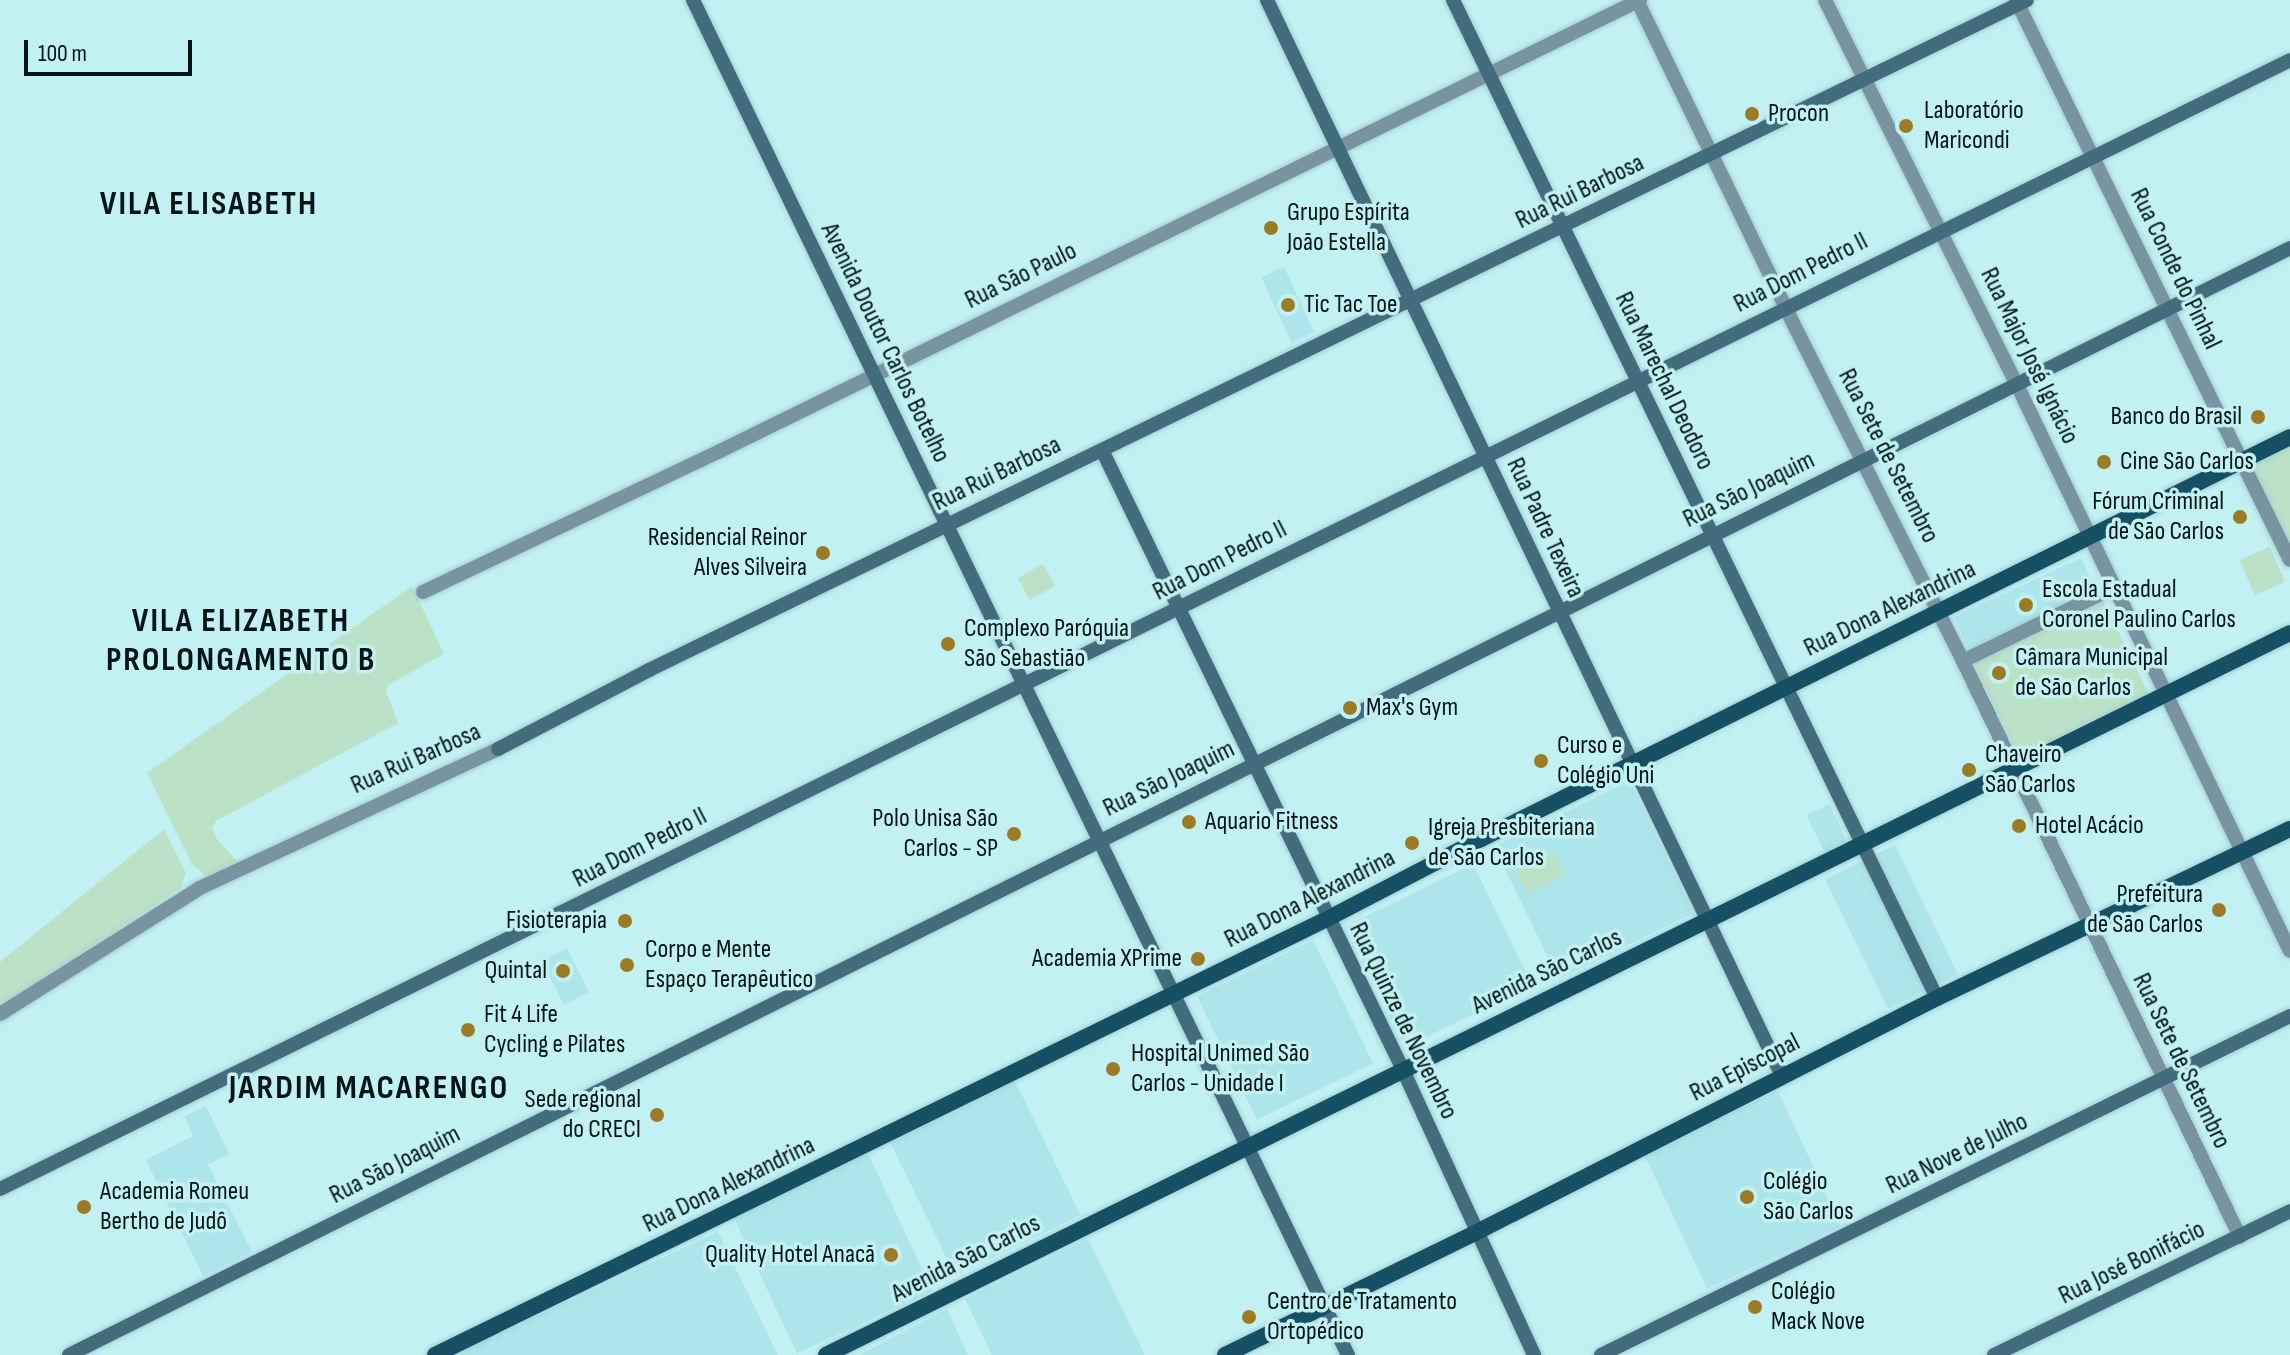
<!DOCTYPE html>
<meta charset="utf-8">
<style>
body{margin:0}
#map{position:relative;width:2290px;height:1355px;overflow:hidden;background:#c2f1f4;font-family:"Sofia Sans Condensed",sans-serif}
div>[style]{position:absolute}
.built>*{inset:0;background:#ace6ea;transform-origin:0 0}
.green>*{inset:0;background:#bbe1c7;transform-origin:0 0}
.roads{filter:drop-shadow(0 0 2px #a3ced0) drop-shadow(0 0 2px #a3ced0)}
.tertiary>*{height:14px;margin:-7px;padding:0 7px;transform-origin:7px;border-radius:7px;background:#7994a0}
.secondary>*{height:14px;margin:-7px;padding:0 7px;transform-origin:7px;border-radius:7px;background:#436c7d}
.primary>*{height:16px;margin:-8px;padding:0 8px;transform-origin:8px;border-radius:8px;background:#165064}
.dots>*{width:22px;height:22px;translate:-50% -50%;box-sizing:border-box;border:4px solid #c2f1f4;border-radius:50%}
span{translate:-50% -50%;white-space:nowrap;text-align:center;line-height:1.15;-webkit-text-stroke:7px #c2f1f4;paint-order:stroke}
.poi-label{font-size:26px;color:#031415}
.left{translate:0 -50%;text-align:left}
.right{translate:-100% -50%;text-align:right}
.street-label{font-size:26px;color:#031415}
.district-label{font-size:34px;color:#031415;font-weight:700;letter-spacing:2px}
.scale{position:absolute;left:24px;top:40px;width:168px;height:36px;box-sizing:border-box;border:4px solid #031415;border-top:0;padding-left:10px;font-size:24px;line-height:28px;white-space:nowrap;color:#031415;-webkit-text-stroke:6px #c2f1f4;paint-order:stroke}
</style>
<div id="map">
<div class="built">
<div style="left:1284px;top:267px;width:72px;height:25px;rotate:65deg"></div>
<div style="left:2081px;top:558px;width:35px;height:140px;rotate:65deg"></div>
<div style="left:1629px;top:781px;width:147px;height:150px;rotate:64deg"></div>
<div style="left:1829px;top:804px;width:43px;height:25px;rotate:64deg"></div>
<div style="left:1895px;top:845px;width:144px;height:78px;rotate:64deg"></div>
<div style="left:1473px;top:864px;width:135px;height:142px;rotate:64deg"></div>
<div style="left:1313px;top:940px;width:137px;height:129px;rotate:64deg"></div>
<div style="clip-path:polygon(567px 948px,589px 992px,564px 1005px,540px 957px,545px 955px,547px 958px)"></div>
<div style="left:1015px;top:1081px;width:149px;height:139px;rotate:64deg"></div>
<div style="left:1778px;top:1091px;width:149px;height:148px;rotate:65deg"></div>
<div style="clip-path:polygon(206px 1106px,229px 1154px,208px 1165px,252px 1252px,203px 1276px,146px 1160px,193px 1136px,185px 1116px)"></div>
<div style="left:867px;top:1151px;width:154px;height:149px;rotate:65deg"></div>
<div style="clip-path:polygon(718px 1232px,778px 1355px,453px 1355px)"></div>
<div style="clip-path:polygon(1088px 1239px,1145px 1355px,992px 1355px,965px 1299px)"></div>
<div style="clip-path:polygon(947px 1309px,968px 1355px,859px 1355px)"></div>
</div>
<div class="green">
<div style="clip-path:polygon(2290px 445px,2290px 542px,2252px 464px)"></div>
<div style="left:2270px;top:547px;width:38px;height:33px;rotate:67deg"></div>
<div style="left:1043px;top:564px;width:25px;height:29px;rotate:61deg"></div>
<div style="clip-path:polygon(412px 586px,444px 654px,388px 685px,386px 691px,398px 723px,216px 821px,212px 828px,217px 839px,239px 863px,206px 876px,192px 864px,147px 773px)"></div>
<div style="left:2103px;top:600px;width:104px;height:144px;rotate:64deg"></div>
<div style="clip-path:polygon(164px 829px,186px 873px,181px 888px,0 1006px,0 962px)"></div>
<div style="left:1554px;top:852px;width:25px;height:43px;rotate:64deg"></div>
</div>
<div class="roads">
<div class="tertiary">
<div style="left:1637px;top:0;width:354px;rotate:64.2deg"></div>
<div style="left:1791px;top:319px;width:383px;rotate:63.3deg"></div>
<div style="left:1963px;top:661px;width:639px;rotate:64.32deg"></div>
<div style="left:1825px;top:0;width:430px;rotate:63.5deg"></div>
<div style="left:2017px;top:385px;width:628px;rotate:64.25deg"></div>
<div style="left:2016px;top:0;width:623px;rotate:63.93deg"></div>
<div style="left:423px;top:592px;width:327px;rotate:-25.4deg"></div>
<div style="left:718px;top:452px;width:1027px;rotate:-26.12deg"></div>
<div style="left:1963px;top:661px;width:169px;rotate:-26deg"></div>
<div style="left:0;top:1014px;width:236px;rotate:-32.2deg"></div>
<div style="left:200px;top:888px;width:329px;rotate:-25deg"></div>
</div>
<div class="secondary">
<div style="left:693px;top:0;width:1505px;rotate:64.2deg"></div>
<div style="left:1267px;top:0;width:1193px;rotate:64.42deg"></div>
<div style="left:1453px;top:0;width:1109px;rotate:64.13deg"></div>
<div style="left:1102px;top:450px;width:689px;rotate:64.1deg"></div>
<div style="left:1403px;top:1070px;width:314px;rotate:65.3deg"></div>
<div style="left:498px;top:749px;width:170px;rotate:-27.6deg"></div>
<div style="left:649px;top:670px;width:1532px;rotate:-25.93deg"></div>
<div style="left:0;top:1189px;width:2553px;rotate:-26.24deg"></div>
<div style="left:69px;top:1355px;width:2482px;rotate:-26.49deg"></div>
<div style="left:1601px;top:1355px;width:768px;rotate:-26.2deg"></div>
<div style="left:1994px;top:1355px;width:329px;rotate:-25.9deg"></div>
</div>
<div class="primary">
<div style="left:435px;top:1355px;width:993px;rotate:-26.05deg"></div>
<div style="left:1327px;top:919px;width:174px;rotate:-27.5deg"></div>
<div style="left:1481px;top:839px;width:903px;rotate:-26.42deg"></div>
<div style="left:826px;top:1355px;width:1632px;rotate:-26.25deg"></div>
<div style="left:1225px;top:1355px;width:278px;rotate:-26deg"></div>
<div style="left:1475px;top:1233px;width:518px;rotate:-26.96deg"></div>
<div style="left:1937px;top:998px;width:391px;rotate:-25.6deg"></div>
</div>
</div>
<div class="dots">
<div style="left:1752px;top:114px;background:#9c7b25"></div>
<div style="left:1906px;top:126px;background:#9c7b25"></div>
<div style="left:1271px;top:228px;background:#9c7b25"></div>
<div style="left:1288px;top:305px;background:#9c7b25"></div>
<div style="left:2258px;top:417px;background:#9c7b25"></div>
<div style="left:2104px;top:462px;background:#9c7b25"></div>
<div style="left:2240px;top:517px;background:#9c7b25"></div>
<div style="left:823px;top:553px;background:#9c7b25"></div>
<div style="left:2026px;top:605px;background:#9c7b25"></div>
<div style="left:948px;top:644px;background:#9c7b25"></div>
<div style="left:1999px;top:673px;background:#9c7b25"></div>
<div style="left:1350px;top:708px;background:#9c7b25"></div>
<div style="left:1541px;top:761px;background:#9c7b25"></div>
<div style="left:1969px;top:770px;background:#9c7b25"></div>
<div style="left:1189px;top:822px;background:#9c7b25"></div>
<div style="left:2019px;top:826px;background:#9c7b25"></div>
<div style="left:1014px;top:834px;background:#9c7b25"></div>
<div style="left:1412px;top:843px;background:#9c7b25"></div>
<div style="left:2219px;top:910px;background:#9c7b25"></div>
<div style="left:625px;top:921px;background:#9c7b25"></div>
<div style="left:1198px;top:959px;background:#9c7b25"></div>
<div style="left:627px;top:965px;background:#9c7b25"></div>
<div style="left:563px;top:971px;background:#9c7b25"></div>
<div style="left:468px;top:1030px;background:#9c7b25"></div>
<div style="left:1113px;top:1069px;background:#9c7b25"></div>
<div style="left:657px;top:1115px;background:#9c7b25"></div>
<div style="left:1747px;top:1197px;background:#9c7b25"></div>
<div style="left:84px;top:1207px;background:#9c7b25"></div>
<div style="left:891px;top:1255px;background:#9c7b25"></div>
<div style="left:1755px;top:1307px;background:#9c7b25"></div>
<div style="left:1249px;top:1317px;background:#9c7b25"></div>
</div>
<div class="poi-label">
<span class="left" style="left:1924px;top:126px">Laboratório<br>Maricondi</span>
<span class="left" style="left:1768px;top:114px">Procon</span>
<span class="left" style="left:1287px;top:228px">Grupo Espírita<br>João Estella</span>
<span class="left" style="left:1304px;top:305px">Tic Tac Toe</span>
<span class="right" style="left:2242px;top:417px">Banco do Brasil</span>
<span class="left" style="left:2120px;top:462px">Cine São Carlos</span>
<span class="right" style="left:2224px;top:517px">Fórum Criminal<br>de São Carlos</span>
<span class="right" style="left:807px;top:553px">Residencial Reinor<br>Alves Silveira</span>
<span class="left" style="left:2042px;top:605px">Escola Estadual<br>Coronel Paulino Carlos</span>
<span class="left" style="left:964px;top:644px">Complexo Paróquia<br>São Sebastião</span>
<span class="left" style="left:2015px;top:673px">Câmara Municipal<br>de São Carlos</span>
<span class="left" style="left:1366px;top:708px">Max's Gym</span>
<span class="left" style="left:1557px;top:761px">Curso e<br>Colégio Uni</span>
<span class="left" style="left:1985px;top:770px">Chaveiro<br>São Carlos</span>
<span class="right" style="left:998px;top:834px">Polo Unisa São<br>Carlos - SP</span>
<span class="left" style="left:1205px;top:822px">Aquario Fitness</span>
<span class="left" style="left:2035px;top:826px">Hotel Acácio</span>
<span class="left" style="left:1428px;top:843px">Igreja Presbiteriana<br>de São Carlos</span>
<span class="right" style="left:2203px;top:910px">Prefeitura<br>de São Carlos</span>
<span class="right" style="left:607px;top:921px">Fisioterapia</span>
<span class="left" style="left:645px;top:965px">Corpo e Mente<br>Espaço Terapêutico</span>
<span class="right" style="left:1182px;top:959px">Academia XPrime</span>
<span class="right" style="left:547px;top:971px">Quintal</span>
<span class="left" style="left:484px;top:1030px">Fit 4 Life<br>Cycling e Pilates</span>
<span class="left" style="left:1131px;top:1069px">Hospital Unimed São<br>Carlos - Unidade I</span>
<span class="right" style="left:641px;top:1115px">Sede regional<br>do CRECI</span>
<span class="left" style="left:1763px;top:1197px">Colégio<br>São Carlos</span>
<span class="left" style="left:100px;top:1207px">Academia Romeu<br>Bertho de Judô</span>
<span class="right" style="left:875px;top:1255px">Quality Hotel Anacã</span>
<span class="left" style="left:1771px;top:1307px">Colégio<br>Mack Nove</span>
<span class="left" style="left:1267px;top:1317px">Centro de Tratamento<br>Ortopédico</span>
</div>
<div class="street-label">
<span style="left:1580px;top:192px;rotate:-26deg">Rua Rui Barbosa</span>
<span style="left:2175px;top:269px;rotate:64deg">Rua Conde do Pinhal</span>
<span style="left:1801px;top:273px;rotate:-27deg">Rua Dom Pedro II</span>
<span style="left:1021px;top:276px;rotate:-26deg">Rua São Paulo</span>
<span style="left:885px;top:343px;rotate:64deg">Avenida Doutor Carlos Botelho</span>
<span style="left:2029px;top:356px;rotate:64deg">Rua Major José Ignácio</span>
<span style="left:1664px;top:381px;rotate:64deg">Rua Marechal Deodoro</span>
<span style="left:1888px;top:456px;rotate:63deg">Rua Sete de Setembro</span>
<span style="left:997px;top:474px;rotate:-26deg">Rua Rui Barbosa</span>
<span style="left:1749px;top:490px;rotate:-26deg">Rua São Joaquim</span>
<span style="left:1545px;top:528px;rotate:65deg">Rua Padre Texeira</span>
<span style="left:1220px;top:561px;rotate:-27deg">Rua Dom Pedro II</span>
<span style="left:1890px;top:609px;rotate:-26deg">Rua Dona Alexandrina</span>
<span style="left:416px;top:759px;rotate:-24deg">Rua Rui Barbosa</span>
<span style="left:1169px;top:779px;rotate:-26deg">Rua São Joaquim</span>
<span style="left:640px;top:848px;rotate:-27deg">Rua Dom Pedro II</span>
<span style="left:1310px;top:899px;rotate:-27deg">Rua Dona Alexandrina</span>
<span style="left:1547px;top:972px;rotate:-26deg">Avenida São Carlos</span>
<span style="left:1403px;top:1021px;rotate:64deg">Rua Quinze de Novembro</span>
<span style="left:2181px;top:1061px;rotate:64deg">Rua Sete de Setembro</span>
<span style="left:1745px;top:1068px;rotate:-27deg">Rua Episcopal</span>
<span style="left:1957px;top:1154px;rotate:-26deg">Rua Nove de Julho</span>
<span style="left:395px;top:1165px;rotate:-27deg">Rua São Joaquim</span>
<span style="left:729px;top:1185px;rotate:-26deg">Rua Dona Alexandrina</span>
<span style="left:966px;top:1259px;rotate:-27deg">Avenida São Carlos</span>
<span style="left:2132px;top:1263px;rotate:-26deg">Rua José Bonifácio</span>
</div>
<div class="district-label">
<span style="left:209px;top:204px">VILA ELISABETH</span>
<span style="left:241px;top:640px">VILA ELIZABETH<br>PROLONGAMENTO B</span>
<span style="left:369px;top:1088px">JARDIM MACARENGO</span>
</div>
<div class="scale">100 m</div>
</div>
